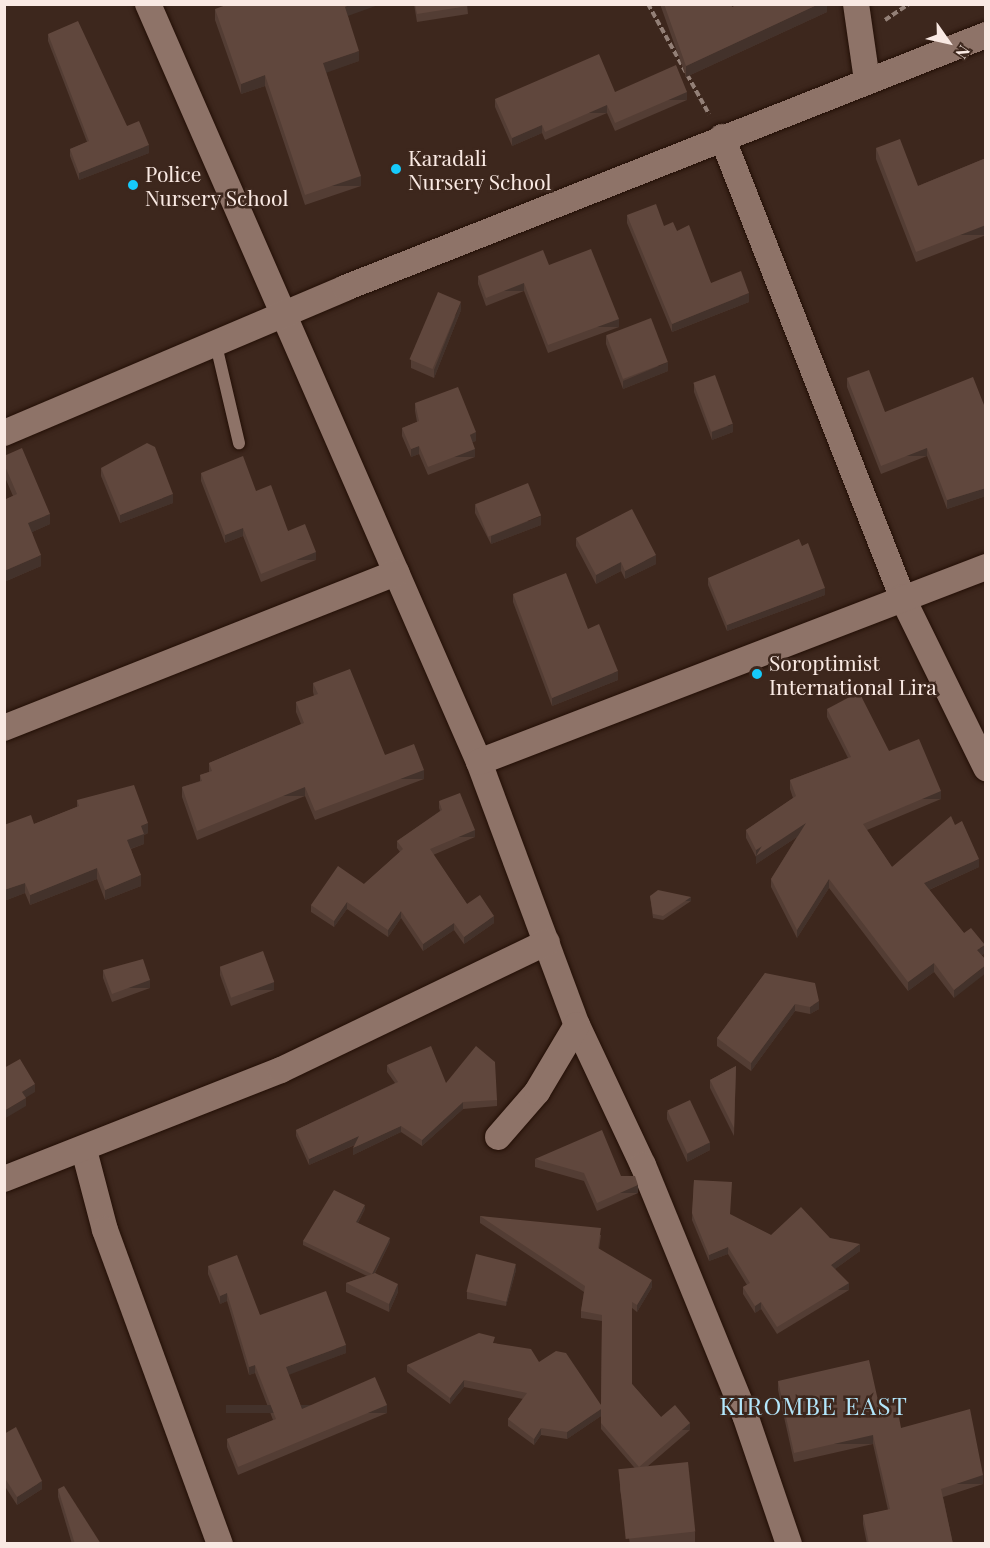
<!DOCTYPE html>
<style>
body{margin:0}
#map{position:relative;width:990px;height:1548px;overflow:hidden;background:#3d271d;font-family:"Playfair Display",serif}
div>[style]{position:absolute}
.path>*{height:4px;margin-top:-2px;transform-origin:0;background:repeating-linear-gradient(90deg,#938077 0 6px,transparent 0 9px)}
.roads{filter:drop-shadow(0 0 2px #230f06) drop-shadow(0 0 2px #230f06)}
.lane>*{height:12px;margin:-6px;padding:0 6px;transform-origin:6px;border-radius:6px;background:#8e7368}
.street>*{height:26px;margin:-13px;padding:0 13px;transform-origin:13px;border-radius:13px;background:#8e7368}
.wall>*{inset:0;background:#533d34}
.shaded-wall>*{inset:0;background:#43322b;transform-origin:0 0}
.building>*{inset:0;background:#60473d;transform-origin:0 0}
.dots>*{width:16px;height:16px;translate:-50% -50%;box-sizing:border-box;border:3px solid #3d271d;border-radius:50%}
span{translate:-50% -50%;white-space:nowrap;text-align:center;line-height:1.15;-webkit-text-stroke:5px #3d271d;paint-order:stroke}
.poi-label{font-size:21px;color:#f9e9e3}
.left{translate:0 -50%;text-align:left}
.quarter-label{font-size:24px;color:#b3e7fc;letter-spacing:1.5px}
.frame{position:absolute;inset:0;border:6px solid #f9e9e3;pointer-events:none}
.north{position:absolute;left:918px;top:12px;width:60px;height:60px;-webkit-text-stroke:4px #3d271d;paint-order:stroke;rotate:124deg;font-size:16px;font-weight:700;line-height:24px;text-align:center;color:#f9e9e3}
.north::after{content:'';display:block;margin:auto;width:21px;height:27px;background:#f9e9e3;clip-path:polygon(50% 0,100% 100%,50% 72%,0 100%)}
</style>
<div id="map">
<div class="path">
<div style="left:648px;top:4px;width:126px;rotate:61deg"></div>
<div style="left:885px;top:20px;width:29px;rotate:-34deg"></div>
</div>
<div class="roads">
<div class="lane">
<div style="left:216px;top:345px;width:101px;rotate:76.8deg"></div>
</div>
<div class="street">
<div style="left:148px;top:4px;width:827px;rotate:66.41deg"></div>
<div style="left:479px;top:762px;width:281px;rotate:69.6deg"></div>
<div style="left:577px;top:1025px;width:155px;rotate:64.8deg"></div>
<div style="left:643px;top:1165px;width:270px;rotate:67.8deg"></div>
<div style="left:745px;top:1415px;width:136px;rotate:71.2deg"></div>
<div style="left:856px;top:4px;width:77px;rotate:81.8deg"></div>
<div style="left:722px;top:137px;width:494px;rotate:68.6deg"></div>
<div style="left:902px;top:597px;width:191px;rotate:63.8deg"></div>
<div style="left:4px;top:433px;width:371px;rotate:-23deg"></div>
<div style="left:345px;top:288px;width:689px;rotate:-21.54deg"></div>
<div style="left:4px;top:728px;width:422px;rotate:-21.6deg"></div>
<div style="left:479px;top:762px;width:543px;rotate:-21.04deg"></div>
<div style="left:498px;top:1137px;width:60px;rotate:-49.1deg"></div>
<div style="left:537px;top:1092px;width:78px;rotate:-59.2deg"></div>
<div style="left:84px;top:1150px;width:83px;rotate:75.3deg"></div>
<div style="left:105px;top:1230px;width:334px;rotate:69.9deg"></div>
<div style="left:4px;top:1179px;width:298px;rotate:-21.5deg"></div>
<div style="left:281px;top:1070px;width:295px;rotate:-25.7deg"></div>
</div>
</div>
<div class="wall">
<div style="clip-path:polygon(414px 4px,467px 4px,468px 14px,417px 22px)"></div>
<div style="clip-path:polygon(660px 4px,731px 4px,732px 7px,827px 4px,827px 12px,686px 77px)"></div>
<div style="clip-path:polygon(215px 9px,348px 16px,359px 61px,326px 72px,361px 186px,305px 205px,265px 86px,241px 94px,215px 20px)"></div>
<div style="clip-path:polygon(48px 34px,127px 126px,149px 153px,79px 180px,70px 156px,70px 149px,87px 142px,48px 41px)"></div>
<div style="clip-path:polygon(615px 92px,687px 100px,615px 131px,607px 113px,545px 140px,542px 133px,512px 146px,495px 107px,495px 99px)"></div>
<div style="clip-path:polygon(876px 148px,918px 186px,986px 158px,986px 235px,916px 262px,876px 159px)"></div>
<div style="clip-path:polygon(627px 215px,664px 226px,677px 231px,711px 283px,749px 302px,672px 332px,627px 223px)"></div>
<div style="clip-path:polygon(549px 265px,619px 327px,548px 353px,524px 291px,486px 306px,478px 284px,478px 276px)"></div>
<div style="clip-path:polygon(461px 310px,434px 378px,411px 368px,411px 360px)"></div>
<div style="clip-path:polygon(606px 336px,668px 371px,623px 389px,606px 344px)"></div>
<div style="clip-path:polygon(847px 378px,885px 412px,986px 410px,986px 496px,947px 509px,927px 456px,881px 474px,847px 387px)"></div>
<div style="clip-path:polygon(694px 384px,733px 432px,712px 440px,694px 392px)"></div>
<div style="clip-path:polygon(415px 403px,476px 441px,472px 442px,475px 457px,428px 475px,419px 454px,411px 457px,402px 436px,402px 428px,417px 422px,415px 411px)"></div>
<div style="clip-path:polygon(4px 456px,50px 524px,32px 532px,41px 566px,4px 582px,4px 500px,13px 496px,4px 475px)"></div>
<div style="clip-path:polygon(101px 468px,173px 503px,120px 523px,101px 476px)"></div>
<div style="clip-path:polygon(201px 473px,256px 491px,288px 531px,316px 560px,261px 582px,243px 536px,225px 543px,201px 481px)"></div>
<div style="clip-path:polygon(475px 505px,541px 525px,491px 544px,475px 513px)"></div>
<div style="clip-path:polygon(576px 538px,656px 564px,625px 579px,621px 571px,596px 584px,576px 546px)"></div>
<div style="clip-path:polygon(708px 578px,825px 595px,727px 631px,708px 585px)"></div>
<div style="clip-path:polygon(513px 594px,588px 629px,618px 680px,552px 706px,513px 602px)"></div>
<div style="clip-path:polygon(313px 683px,385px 755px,424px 779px,315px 820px,305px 796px,197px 840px,182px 797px,182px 787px,200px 781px,200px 775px,209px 772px,209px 763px,301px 724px,296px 712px,296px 702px,314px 696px,313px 692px)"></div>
<div style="clip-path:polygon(827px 709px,889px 751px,941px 799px,867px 830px,892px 867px,955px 825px,979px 867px,929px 890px,964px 933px,985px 953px,982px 955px,954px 998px,934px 972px,908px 991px,829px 888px,797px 938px,771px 887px,771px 879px,797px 837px,756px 864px,756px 857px,746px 838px,746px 830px,793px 798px,790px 789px,790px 780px,848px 758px,827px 717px)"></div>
<div style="clip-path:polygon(77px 800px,148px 833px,144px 835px,144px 844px,131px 849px,141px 886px,105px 900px,97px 879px,30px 905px,25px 893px,4px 901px,4px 825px,34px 824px,77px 807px)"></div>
<div style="clip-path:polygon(439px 801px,475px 837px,433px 855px,467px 904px,494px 923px,464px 944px,454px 930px,423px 951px,401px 918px,388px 937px,347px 909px,334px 927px,311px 912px,311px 905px,364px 884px,400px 852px,397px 848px,397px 841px,440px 811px,439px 808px)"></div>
<div style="clip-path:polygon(650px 896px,691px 901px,663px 920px,653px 918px)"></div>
<div style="clip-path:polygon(220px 967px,274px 990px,231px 1006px,220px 975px)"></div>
<div style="clip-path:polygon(103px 970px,150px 988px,112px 1002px,103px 978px)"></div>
<div style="clip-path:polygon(765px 973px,819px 1009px,810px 1014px,795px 1011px,751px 1071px,717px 1046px,717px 1038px)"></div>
<div style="clip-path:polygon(387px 1065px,446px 1083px,497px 1100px,497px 1106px,463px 1109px,422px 1146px,401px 1132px,353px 1155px,355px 1145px,309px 1165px,296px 1136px,296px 1130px,395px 1083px,387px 1072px)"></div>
<div style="clip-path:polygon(736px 1066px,734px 1136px,710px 1088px,710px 1080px)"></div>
<div style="clip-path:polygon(667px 1111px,710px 1150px,687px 1162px,667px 1119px)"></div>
<div style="clip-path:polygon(535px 1159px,621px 1176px,638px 1193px,597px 1211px,584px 1181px,535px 1167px)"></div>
<div style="clip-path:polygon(694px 1180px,730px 1215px,771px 1235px,830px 1238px,860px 1251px,835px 1269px,849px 1290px,777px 1334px,761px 1309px,755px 1313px,743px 1294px,743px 1287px,747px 1285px,728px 1254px,709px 1261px,692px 1220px)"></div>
<div style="clip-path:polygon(365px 1209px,358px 1223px,390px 1242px,375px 1273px,398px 1292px,389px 1312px,346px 1292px,346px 1283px,367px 1276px,303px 1245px,303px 1241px)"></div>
<div style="clip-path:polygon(480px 1216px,601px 1235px,599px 1249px,652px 1287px,637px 1312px,632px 1308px,632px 1384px,661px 1417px,690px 1430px,640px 1473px,695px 1532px,695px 1544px,630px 1544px,620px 1490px,620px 1478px,639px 1473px,601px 1429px,601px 1416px,567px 1439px,541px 1435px,534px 1445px,508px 1426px,508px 1419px,523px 1399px,464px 1387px,450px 1404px,407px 1372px,407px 1365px,495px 1343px,539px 1362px,601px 1405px,602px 1321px,581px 1318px,581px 1311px,584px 1292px,480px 1223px)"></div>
<div style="clip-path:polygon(208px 1266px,260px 1315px,346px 1353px,288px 1374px,302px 1409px,387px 1413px,238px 1475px,227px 1447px,227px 1439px,273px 1420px,255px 1373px,249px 1375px,227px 1301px,220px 1304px,208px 1274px)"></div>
<div style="clip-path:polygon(516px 1270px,506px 1306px,467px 1299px,467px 1292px)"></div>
<div style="clip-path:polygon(778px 1381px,879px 1405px,901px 1428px,983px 1484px,943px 1497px,953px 1544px,867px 1544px,863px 1524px,863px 1515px,888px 1510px,873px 1444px,794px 1462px,778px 1390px)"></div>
<div style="clip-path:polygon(4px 1434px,42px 1489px,17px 1505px,4px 1485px)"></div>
<div style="clip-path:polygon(58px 1489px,101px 1544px,72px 1544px,58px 1497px)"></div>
</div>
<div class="shaded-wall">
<div style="clip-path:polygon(352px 4px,381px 4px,345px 17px,345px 7px)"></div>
<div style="clip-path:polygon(819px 4px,827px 4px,827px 12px,686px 77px,686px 66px)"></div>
<div style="clip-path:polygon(359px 51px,359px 61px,323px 74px,323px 63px)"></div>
<div style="clip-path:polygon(265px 75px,265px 86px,241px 94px,241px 84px)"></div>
<div style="left:687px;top:92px;width:8px;height:78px;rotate:90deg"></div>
<div style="left:607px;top:105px;width:8px;height:68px;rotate:90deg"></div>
<div style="clip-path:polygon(542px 125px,542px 133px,512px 146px,512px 138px)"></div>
<div style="clip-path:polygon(149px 145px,149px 153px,79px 180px,79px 173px)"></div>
<div style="left:361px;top:176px;width:10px;height:59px;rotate:90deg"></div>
<div style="left:986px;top:225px;width:10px;height:75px;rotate:90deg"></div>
<div style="left:524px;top:283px;width:8px;height:41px;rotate:90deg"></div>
<div style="clip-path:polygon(749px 293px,749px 302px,672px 332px,672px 324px)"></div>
<div style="clip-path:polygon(461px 302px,461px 310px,434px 378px,434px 370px)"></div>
<div style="left:619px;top:319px;width:8px;height:76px;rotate:90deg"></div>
<div style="clip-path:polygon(668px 362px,668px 371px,623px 389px,623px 381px)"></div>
<div style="clip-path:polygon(733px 424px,733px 432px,712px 440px,712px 432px)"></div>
<div style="clip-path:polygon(476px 432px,476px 441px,470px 443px,470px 435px)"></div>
<div style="clip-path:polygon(419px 446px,419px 454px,411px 457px,411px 449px)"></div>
<div style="left:927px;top:448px;width:8px;height:49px;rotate:90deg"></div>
<div style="left:475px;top:449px;width:8px;height:50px;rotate:90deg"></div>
<div style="clip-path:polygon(986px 488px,986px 496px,947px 509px,947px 500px)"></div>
<div style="clip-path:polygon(173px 494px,173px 503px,120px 523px,120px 515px)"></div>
<div style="clip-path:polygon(50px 514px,50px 524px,28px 534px,28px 523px)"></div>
<div style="clip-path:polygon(541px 516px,541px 525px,491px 544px,491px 536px)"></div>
<div style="clip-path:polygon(243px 528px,243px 536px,225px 543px,225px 535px)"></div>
<div style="left:316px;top:552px;width:8px;height:59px;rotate:90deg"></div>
<div style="clip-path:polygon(41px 555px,41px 566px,4px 582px,4px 571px)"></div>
<div style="clip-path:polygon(656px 555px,656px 564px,625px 579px,625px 571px)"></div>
<div style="clip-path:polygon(621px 562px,621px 571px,596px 584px,596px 575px)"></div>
<div style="clip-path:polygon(825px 588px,825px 595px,727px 631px,727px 625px)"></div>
<div style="clip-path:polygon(618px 671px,618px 680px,552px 706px,552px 698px)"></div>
<div style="left:424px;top:770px;width:9px;height:116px;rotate:90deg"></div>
<div style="left:305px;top:787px;width:9px;height:117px;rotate:90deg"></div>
<div style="left:941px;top:791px;width:8px;height:85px;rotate:90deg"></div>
<div style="clip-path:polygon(148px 823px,148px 833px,144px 835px,144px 844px,127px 850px,127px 840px,141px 826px)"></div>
<div style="clip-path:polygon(806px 823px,806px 831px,756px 864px,756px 850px)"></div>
<div style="left:475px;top:830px;width:7px;height:49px;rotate:90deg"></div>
<div style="clip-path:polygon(979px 859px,979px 867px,924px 892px,924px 883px)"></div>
<div style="clip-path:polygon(97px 868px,97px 879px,30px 905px,30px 895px)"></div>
<div style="clip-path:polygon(141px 875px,141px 886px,105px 900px,105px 890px)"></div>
<div style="clip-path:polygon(829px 879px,829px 888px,797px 938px,797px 930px)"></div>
<div style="clip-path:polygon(25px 883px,25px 893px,4px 901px,4px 890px)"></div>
<div style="left:691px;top:897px;width:4px;height:34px;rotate:90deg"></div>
<div style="clip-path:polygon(347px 902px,347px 909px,334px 927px,334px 921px)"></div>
<div style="clip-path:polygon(401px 911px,401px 918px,388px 937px,388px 930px)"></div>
<div style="clip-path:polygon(494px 916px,494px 923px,464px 944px,464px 937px)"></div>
<div style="clip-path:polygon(454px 923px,454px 930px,423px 951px,423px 944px)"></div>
<div style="clip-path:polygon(985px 945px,985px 953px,977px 959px,977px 950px)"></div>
<div style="clip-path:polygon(934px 963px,934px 972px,908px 991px,908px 982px)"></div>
<div style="clip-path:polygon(986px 965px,986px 973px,954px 998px,954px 990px)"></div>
<div style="left:150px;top:980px;width:8px;height:40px;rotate:90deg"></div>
<div style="left:274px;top:982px;width:8px;height:46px;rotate:90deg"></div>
<div style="clip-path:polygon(819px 1001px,819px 1009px,810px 1014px,810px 1007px)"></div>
<div style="clip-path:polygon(795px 1004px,795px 1011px,751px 1071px,751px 1063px)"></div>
<div style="clip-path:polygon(35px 1084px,35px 1092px,22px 1100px,22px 1092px)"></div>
<div style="clip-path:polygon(26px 1098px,26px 1106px,4px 1119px,4px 1111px)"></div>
<div style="clip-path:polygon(463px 1102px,463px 1109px,422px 1146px,422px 1140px)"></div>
<div style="clip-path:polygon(401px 1126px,401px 1132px,353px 1155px,353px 1148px)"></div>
<div style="clip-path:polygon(359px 1136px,359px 1143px,309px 1165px,309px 1159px)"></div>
<div style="clip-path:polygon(710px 1142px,710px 1150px,687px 1162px,687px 1154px)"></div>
<div style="left:638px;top:1185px;width:8px;height:45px;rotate:90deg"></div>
<div style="clip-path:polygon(365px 1205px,365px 1209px,356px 1226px,356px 1222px)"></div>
<div style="clip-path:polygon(390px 1238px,390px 1242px,372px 1278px,372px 1274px)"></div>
<div style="clip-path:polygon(860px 1244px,860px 1251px,831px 1272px,831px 1265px)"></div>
<div style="clip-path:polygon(728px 1247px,728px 1254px,709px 1261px,709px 1255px)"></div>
<div style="clip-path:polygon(516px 1264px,516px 1270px,506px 1306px,506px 1299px)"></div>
<div style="clip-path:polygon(652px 1280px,652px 1287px,637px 1312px,637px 1305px)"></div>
<div style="left:849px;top:1283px;width:7px;height:84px;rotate:90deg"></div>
<div style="clip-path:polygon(398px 1284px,398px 1292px,389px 1312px,389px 1304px)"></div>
<div style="clip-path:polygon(227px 1293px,227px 1301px,220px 1304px,220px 1296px)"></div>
<div style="clip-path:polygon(761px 1302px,761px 1309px,755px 1313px,755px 1306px)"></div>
<div style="clip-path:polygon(346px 1345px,346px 1353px,286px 1376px,286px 1367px)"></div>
<div style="clip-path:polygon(255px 1365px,255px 1373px,249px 1375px,249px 1367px)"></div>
<div style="clip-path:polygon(464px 1380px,464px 1387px,450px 1404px,450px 1398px)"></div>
<div style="left:387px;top:1405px;width:8px;height:161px;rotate:90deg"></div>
<div style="clip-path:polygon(601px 1409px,601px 1416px,567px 1439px,567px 1432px)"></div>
<div style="left:690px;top:1423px;width:7px;height:67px;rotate:90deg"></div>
<div style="clip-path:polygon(541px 1428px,541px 1435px,534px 1445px,534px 1439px)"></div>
<div style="left:873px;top:1435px;width:9px;height:81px;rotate:90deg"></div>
<div style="left:983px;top:1475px;width:9px;height:44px;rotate:90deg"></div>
<div style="clip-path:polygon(42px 1481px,42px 1489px,17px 1505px,17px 1497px)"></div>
</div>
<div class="building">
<div style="clip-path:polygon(229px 4px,352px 4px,345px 7px,359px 51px,323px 63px,361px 176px,305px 195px,265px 75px,241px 84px,215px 9px)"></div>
<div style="clip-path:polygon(415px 4px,467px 4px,468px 6px,417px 14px)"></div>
<div style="clip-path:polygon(664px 4px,731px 4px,732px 7px,738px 4px,819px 4px,686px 66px)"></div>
<div style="clip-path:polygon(78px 21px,127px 126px,139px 121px,149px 145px,79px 173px,70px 149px,89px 141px,48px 34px)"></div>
<div style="clip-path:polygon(599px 54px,615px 92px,676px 65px,687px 92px,615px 123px,607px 105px,545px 132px,542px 125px,512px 138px,495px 99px)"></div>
<div style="clip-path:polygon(900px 139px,918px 186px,986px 158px,986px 225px,916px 252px,876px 148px)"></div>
<div style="clip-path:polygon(656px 204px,664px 226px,673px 222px,677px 231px,689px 225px,711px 283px,741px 271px,749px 293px,672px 324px,627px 215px)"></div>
<div style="clip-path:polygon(591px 249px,619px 319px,548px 345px,524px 283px,486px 298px,478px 276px,543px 250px,549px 265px)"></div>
<div style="left:438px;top:292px;width:25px;height:73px;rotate:23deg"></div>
<div style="left:651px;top:318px;width:47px;height:48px;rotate:69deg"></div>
<div style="clip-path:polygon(869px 370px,885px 412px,973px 377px,986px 410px,986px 488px,947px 500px,927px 448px,881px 466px,847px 378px)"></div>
<div style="left:715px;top:375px;width:52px;height:23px;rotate:70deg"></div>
<div style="clip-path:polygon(458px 387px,476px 432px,470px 435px,475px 449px,428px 467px,419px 446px,411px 449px,402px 428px,419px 421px,415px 403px)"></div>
<div style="clip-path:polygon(147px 443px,155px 447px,173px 494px,120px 515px,101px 468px)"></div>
<div style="clip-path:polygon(22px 448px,50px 514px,28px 523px,41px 555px,4px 571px,4px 500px,17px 494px,4px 464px,4px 456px)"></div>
<div style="clip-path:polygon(243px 456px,256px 491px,271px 485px,288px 531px,305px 524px,316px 552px,261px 574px,243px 528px,225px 535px,201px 473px)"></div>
<div style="left:528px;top:483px;width:35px;height:57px;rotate:68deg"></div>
<div style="clip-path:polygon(632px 509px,656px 555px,625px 571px,621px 562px,596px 575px,576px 538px)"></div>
<div style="clip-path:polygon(799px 539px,802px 546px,808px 543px,825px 588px,727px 625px,708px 578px)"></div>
<div style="clip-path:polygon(566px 573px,588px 629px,599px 624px,618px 671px,552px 698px,513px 594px)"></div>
<div style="clip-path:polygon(350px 669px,385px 755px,414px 744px,424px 770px,315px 811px,305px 787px,197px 831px,182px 787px,202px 781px,200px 775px,212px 771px,209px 763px,304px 723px,296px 702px,318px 694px,313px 683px)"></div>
<div style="clip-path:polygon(859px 692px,889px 751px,919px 739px,941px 791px,863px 824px,892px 867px,951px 816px,955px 825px,962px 821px,979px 859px,924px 883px,964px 933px,971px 928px,985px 945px,977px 950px,986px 960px,986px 965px,954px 990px,934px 963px,908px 982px,829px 879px,797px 930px,771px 879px,806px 823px,756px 856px,762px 846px,756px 850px,746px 830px,796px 796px,790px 780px,851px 757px,827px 709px)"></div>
<div style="clip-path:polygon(134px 785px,148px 823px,141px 826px,144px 834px,127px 840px,141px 875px,105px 890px,97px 868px,30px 895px,25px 883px,4px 890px,4px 825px,31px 815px,34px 824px,79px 806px,77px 800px)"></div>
<div style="clip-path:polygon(460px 793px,475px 830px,430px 849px,467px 904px,480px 895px,494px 916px,464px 937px,454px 923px,423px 944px,401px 911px,388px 930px,347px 902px,334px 921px,311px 905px,338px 866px,364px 884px,403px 849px,397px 841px,442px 810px,439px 801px)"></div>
<div style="clip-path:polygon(658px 890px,691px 897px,663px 916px,653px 914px,650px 896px)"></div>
<div style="left:263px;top:951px;width:33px;height:46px;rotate:70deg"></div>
<div style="clip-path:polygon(143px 959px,150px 980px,112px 994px,103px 970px)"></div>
<div style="clip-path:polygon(765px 973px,815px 983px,819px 1001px,810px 1007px,795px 1004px,751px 1063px,717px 1038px)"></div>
<div style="clip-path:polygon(431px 1046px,446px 1083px,476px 1046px,495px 1062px,497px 1100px,463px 1102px,422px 1140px,401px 1126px,353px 1148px,359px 1136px,309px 1159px,296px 1130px,398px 1082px,387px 1065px)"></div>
<div style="clip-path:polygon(20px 1059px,35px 1084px,22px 1092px,26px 1098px,4px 1111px,4px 1068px)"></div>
<div style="clip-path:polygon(736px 1066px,734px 1128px,710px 1080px)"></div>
<div style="left:690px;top:1100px;width:47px;height:25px;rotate:65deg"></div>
<div style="clip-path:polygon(602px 1130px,621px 1176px,635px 1176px,638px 1185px,597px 1203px,584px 1173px,535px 1159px)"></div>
<div style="clip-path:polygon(694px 1180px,732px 1182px,730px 1214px,771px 1235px,801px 1207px,830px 1238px,860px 1244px,831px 1265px,849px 1283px,777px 1327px,761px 1302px,755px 1306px,743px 1287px,750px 1283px,728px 1247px,709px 1255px,692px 1213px)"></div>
<div style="clip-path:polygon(334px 1190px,365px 1205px,356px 1222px,390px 1238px,372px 1274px,303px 1241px)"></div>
<div style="clip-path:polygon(480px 1216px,601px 1228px,598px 1248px,652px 1280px,637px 1305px,632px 1302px,632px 1384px,661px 1417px,675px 1405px,690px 1423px,639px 1467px,601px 1423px,601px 1409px,567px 1432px,541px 1428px,534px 1439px,508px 1419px,527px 1393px,464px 1380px,450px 1398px,407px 1365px,479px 1333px,495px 1337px,493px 1343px,531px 1349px,539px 1362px,556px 1351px,566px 1353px,601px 1405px,602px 1315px,581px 1311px,585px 1286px)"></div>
<div style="left:476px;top:1254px;width:41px;height:39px;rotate:14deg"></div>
<div style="clip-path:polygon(237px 1255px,260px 1315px,326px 1291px,346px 1345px,286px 1367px,302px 1409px,375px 1377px,387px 1405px,238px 1467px,227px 1439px,276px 1419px,255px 1365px,249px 1367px,227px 1293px,220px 1296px,208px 1266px)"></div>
<div style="clip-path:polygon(375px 1273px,398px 1284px,389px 1304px,346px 1283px)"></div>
<div style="clip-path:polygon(869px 1360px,879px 1405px,896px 1401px,901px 1428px,970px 1409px,983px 1475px,941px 1489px,953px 1544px,869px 1544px,863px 1515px,890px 1509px,873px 1435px,794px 1453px,778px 1381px)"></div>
<div style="clip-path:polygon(16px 1427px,42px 1481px,17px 1497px,4px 1477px,4px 1434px)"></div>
<div style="left:688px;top:1462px;width:70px;height:70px;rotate:84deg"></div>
<div style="clip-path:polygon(64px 1486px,101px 1544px,75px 1544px,58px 1489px)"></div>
</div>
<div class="dots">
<div style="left:396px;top:169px;background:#16cafb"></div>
<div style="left:133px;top:185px;background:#16cafb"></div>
<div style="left:757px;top:674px;background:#16cafb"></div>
</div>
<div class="poi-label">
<span class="left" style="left:408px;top:169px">Karadali<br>Nursery School</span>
<span class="left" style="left:145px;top:185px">Police<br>Nursery School</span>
<span class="left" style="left:769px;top:674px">Soroptimist<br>International Lira</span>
</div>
<div class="quarter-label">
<span style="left:814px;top:1406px">KIROMBE EAST</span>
</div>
<div class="frame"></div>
<div class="north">N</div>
</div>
